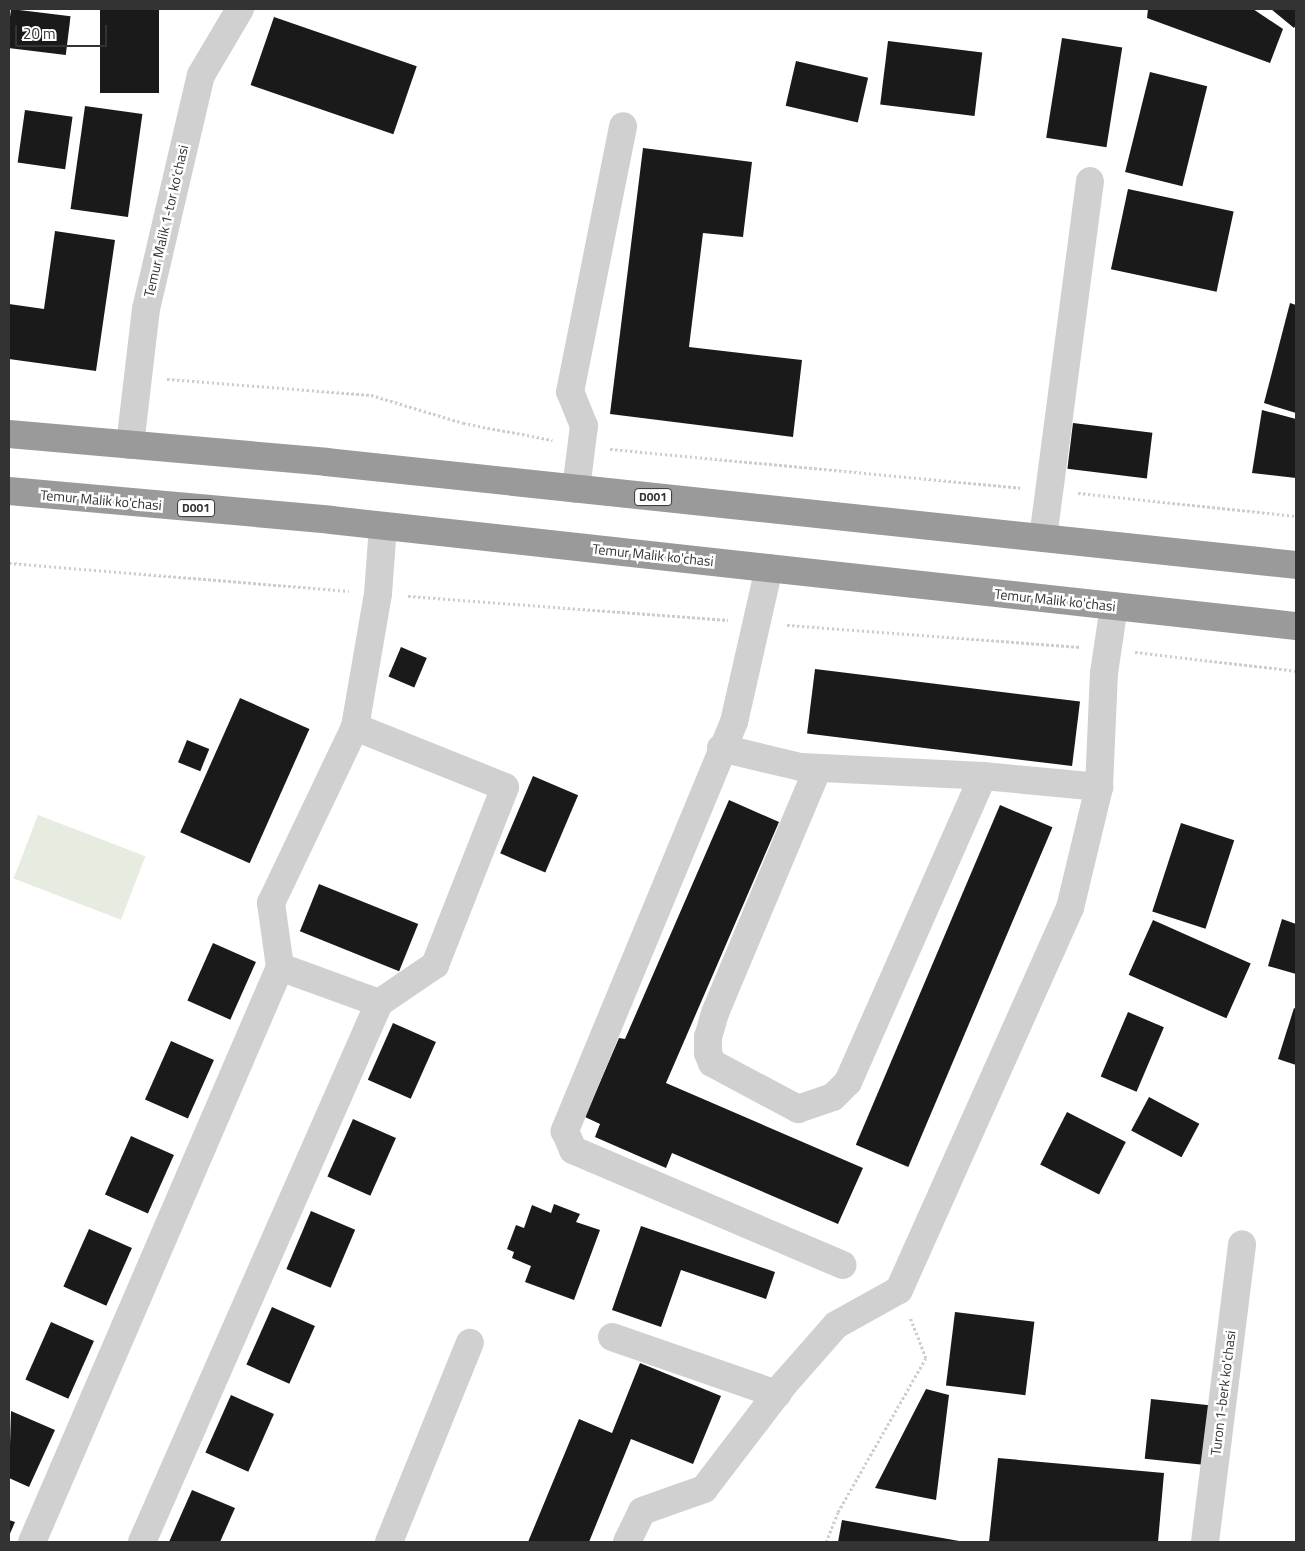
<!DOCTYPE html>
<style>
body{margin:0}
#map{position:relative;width:1305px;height:1551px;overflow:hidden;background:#fff;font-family:"Titillium Web",sans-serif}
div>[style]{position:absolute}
.green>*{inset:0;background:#e6ecdf;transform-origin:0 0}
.building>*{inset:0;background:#1a1a1a;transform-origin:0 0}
.path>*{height:3px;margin-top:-1.5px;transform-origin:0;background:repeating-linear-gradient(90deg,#cdcdcd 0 2.5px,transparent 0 5px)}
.minor>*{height:28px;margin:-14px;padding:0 14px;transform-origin:14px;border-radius:14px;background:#d0d0d0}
.highway>*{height:28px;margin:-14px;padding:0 14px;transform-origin:14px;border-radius:14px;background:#9a9a9a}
span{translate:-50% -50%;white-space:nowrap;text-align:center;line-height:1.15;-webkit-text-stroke:5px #fff;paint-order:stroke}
.shield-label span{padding:1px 4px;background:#fff;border:1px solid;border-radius:4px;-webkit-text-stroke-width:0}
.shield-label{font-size:12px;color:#333;font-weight:700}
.street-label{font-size:14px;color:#333}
.frame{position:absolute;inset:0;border:10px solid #333;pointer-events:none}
.scale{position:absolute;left:15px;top:25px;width:92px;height:22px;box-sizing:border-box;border:2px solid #333;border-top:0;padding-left:6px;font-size:15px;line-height:18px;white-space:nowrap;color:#333;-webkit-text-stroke:4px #fff;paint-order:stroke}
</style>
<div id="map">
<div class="green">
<div style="left:38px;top:815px;width:115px;height:68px;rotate:21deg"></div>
</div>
<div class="building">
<div style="left:11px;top:9px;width:60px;height:39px;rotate:7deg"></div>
<div style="left:100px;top:9px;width:59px;height:84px"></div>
<div style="clip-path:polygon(1148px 9px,1253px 9px,1283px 29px,1270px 63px,1147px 18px)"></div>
<div style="clip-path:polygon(1271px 9px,1296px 9px,1296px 25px,1294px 28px)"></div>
<div style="left:274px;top:17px;width:151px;height:72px;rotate:19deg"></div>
<div style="left:1062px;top:38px;width:61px;height:101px;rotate:9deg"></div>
<div style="left:888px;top:41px;width:95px;height:64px;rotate:7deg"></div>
<div style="left:796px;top:61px;width:74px;height:46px;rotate:13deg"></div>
<div style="left:1150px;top:72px;width:59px;height:103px;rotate:14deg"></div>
<div style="left:85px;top:106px;width:58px;height:104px;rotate:8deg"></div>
<div style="left:25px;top:110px;width:48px;height:53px;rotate:8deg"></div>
<div style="clip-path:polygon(643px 148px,752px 162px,743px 237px,703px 233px,689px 347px,802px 360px,793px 437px,610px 414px)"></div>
<div style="left:1128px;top:189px;width:108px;height:82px;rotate:12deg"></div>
<div style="clip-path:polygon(55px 231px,115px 240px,96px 371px,9px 359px,9px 304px,44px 309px)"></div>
<div style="clip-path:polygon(1290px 303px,1296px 305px,1296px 413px,1264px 403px)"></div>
<div style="clip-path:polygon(1262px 410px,1296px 419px,1296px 478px,1252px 473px)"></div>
<div style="left:1073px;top:423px;width:80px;height:46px;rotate:7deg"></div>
<div style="left:401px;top:647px;width:28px;height:32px;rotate:23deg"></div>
<div style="left:815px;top:669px;width:267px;height:65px;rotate:7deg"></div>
<div style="left:240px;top:698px;width:76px;height:147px;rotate:24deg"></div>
<div style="left:187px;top:740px;width:24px;height:24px;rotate:22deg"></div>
<div style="left:533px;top:776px;width:49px;height:84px;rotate:23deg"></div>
<div style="clip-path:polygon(729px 800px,779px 822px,666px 1083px,863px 1168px,838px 1224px,672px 1153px,666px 1168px,595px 1137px,600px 1124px,585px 1117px,619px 1038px,625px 1039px)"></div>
<div style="left:1000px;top:805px;width:57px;height:369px;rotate:23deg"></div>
<div style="left:1181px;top:823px;width:56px;height:93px;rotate:18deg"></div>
<div style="left:319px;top:884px;width:107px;height:51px;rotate:22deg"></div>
<div style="clip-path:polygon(1282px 919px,1296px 924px,1296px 974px,1268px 966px)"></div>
<div style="left:1153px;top:920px;width:107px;height:60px;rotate:24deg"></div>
<div style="left:213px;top:943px;width:47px;height:63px;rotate:24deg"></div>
<div style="clip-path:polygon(1294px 1008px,1296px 1009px,1296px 1065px,1278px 1059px)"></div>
<div style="left:1128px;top:1012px;width:39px;height:70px;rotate:23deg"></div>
<div style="left:393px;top:1023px;width:47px;height:62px;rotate:24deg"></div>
<div style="left:171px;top:1041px;width:47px;height:64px;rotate:24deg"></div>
<div style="left:1149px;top:1097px;width:57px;height:38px;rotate:28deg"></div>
<div style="left:1067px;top:1112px;width:66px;height:59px;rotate:27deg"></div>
<div style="left:353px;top:1119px;width:47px;height:63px;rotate:24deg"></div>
<div style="left:131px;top:1136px;width:47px;height:64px;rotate:24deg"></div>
<div style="clip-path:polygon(554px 1204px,580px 1214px,576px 1222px,600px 1230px,574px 1300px,525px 1282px,531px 1266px,512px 1258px,514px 1252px,507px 1249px,516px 1225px,524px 1228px,532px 1205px,551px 1213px)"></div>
<div style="left:311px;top:1211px;width:48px;height:63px;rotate:23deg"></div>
<div style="clip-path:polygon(641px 1226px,775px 1272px,766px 1299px,681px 1270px,661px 1327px,612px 1310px)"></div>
<div style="left:89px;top:1229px;width:47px;height:63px;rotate:24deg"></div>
<div style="left:272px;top:1307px;width:47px;height:63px;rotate:24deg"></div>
<div style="left:955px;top:1312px;width:80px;height:74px;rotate:7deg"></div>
<div style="left:51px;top:1322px;width:47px;height:63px;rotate:24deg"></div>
<div style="clip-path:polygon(640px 1363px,721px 1396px,693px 1464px,631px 1439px,589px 1542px,528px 1542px,579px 1419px,612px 1433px)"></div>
<div style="clip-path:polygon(926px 1389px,949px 1395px,936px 1500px,875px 1488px)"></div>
<div style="left:231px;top:1395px;width:47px;height:63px;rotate:24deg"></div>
<div style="left:1151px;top:1399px;width:61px;height:60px;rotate:6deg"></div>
<div style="clip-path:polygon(11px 1411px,55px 1430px,29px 1487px,9px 1478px)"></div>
<div style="clip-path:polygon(998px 1458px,1164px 1473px,1158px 1542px,989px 1542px)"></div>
<div style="clip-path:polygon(192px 1490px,235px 1508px,220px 1542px,169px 1542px)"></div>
<div style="clip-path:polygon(9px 1520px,15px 1522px,9px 1536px)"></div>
<div style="clip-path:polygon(842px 1520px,959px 1541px,959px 1542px,838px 1542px)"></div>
</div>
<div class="path">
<div style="left:167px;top:379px;width:205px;rotate:4.5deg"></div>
<div style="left:371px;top:395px;width:96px;rotate:16.9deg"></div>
<div style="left:463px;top:423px;width:91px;rotate:10.8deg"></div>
<div style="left:610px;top:449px;width:412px;rotate:5.4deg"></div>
<div style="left:1078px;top:493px;width:219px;rotate:6deg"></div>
<div style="left:9px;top:563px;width:341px;rotate:4.7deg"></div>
<div style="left:408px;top:596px;width:321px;rotate:4.3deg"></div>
<div style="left:787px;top:625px;width:294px;rotate:4.3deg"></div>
<div style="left:1135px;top:652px;width:162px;rotate:6.7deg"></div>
<div style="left:826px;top:1542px;width:32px;rotate:-68deg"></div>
<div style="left:838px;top:1512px;width:177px;rotate:-60.3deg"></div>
<div style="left:926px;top:1358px;width:44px;rotate:-111.3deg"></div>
</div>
<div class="minor">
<div style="left:130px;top:445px;width:137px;rotate:-83.3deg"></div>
<div style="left:146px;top:309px;width:240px;rotate:-76.8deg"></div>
<div style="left:201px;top:75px;width:77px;rotate:-59.4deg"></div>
<div style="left:576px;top:489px;width:64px;rotate:-82.8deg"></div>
<div style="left:584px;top:426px;width:37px;rotate:-112deg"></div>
<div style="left:570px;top:392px;width:271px;rotate:-78.7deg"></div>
<div style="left:1043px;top:538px;width:360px;rotate:-82.5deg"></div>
<div style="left:769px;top:568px;width:158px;rotate:102.8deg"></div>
<div style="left:734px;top:722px;width:443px;rotate:112.5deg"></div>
<div style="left:565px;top:1131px;width:21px;rotate:67deg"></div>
<div style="left:573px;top:1150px;width:293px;rotate:23.1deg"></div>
<div style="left:721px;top:748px;width:82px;rotate:13.4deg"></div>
<div style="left:801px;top:767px;width:182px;rotate:2.8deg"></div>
<div style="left:983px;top:776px;width:117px;rotate:5.4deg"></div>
<div style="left:818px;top:768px;width:266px;rotate:112.8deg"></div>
<div style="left:715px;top:1013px;width:25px;rotate:106deg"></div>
<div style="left:708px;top:1037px;width:16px;rotate:90deg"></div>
<div style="left:708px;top:1053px;width:11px;rotate:68deg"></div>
<div style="left:712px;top:1063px;width:98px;rotate:28.1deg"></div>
<div style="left:798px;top:1109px;width:37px;rotate:-19deg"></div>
<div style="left:833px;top:1097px;width:21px;rotate:-45deg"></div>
<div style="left:848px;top:1082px;width:334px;rotate:-66.2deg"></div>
<div style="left:280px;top:967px;width:105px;rotate:20deg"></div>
<div style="left:612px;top:1337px;width:175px;rotate:19.1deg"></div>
<div style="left:32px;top:1542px;width:626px;rotate:-66.67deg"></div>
<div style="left:280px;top:967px;width:65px;rotate:-98deg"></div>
<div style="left:271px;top:903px;width:195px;rotate:-64.5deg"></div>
<div style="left:355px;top:727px;width:135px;rotate:-80.2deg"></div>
<div style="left:378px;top:594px;width:68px;rotate:-85.8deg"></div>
<div style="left:142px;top:1542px;width:589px;rotate:-66.26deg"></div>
<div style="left:379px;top:1003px;width:68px;rotate:-34.2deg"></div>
<div style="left:435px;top:965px;width:191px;rotate:-68.5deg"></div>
<div style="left:505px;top:787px;width:162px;rotate:-158.2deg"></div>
<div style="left:389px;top:1542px;width:215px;rotate:-67.9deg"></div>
<div style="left:627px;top:1542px;width:34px;rotate:-64deg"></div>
<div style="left:642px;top:1511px;width:66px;rotate:-19.5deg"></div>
<div style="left:704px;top:1489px;width:133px;rotate:-52.6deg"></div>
<div style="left:785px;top:1383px;width:77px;rotate:-48.7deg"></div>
<div style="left:836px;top:1325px;width:72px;rotate:-29.1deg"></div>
<div style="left:899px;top:1290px;width:419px;rotate:-65.9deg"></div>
<div style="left:1070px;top:908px;width:124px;rotate:-76.5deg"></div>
<div style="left:1099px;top:787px;width:114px;rotate:-87.5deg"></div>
<div style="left:1104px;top:673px;width:68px;rotate:-81.5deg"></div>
<div style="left:1205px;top:1542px;width:300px;rotate:-82.9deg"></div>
</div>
<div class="highway">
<div style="left:9px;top:434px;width:318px;rotate:5deg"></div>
<div style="left:326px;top:462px;width:975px;rotate:6.06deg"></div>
<div style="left:9px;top:491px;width:323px;rotate:5.1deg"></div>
<div style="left:331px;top:520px;width:971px;rotate:6.27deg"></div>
</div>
<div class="shield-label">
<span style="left:653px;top:497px">D001</span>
<span style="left:196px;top:508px">D001</span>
</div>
<div class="street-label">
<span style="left:166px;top:221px;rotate:-77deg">Temur Malik 1-tor ko'chasi</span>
<span style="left:101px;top:500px;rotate:5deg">Temur Malik ko'chasi</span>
<span style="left:653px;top:555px;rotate:6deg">Temur Malik ko'chasi</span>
<span style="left:1055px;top:600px;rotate:6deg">Temur Malik ko'chasi</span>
<span style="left:1223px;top:1393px;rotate:-83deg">Turon 1-berk ko'chasi</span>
</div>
<div class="frame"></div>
<div class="scale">20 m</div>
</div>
